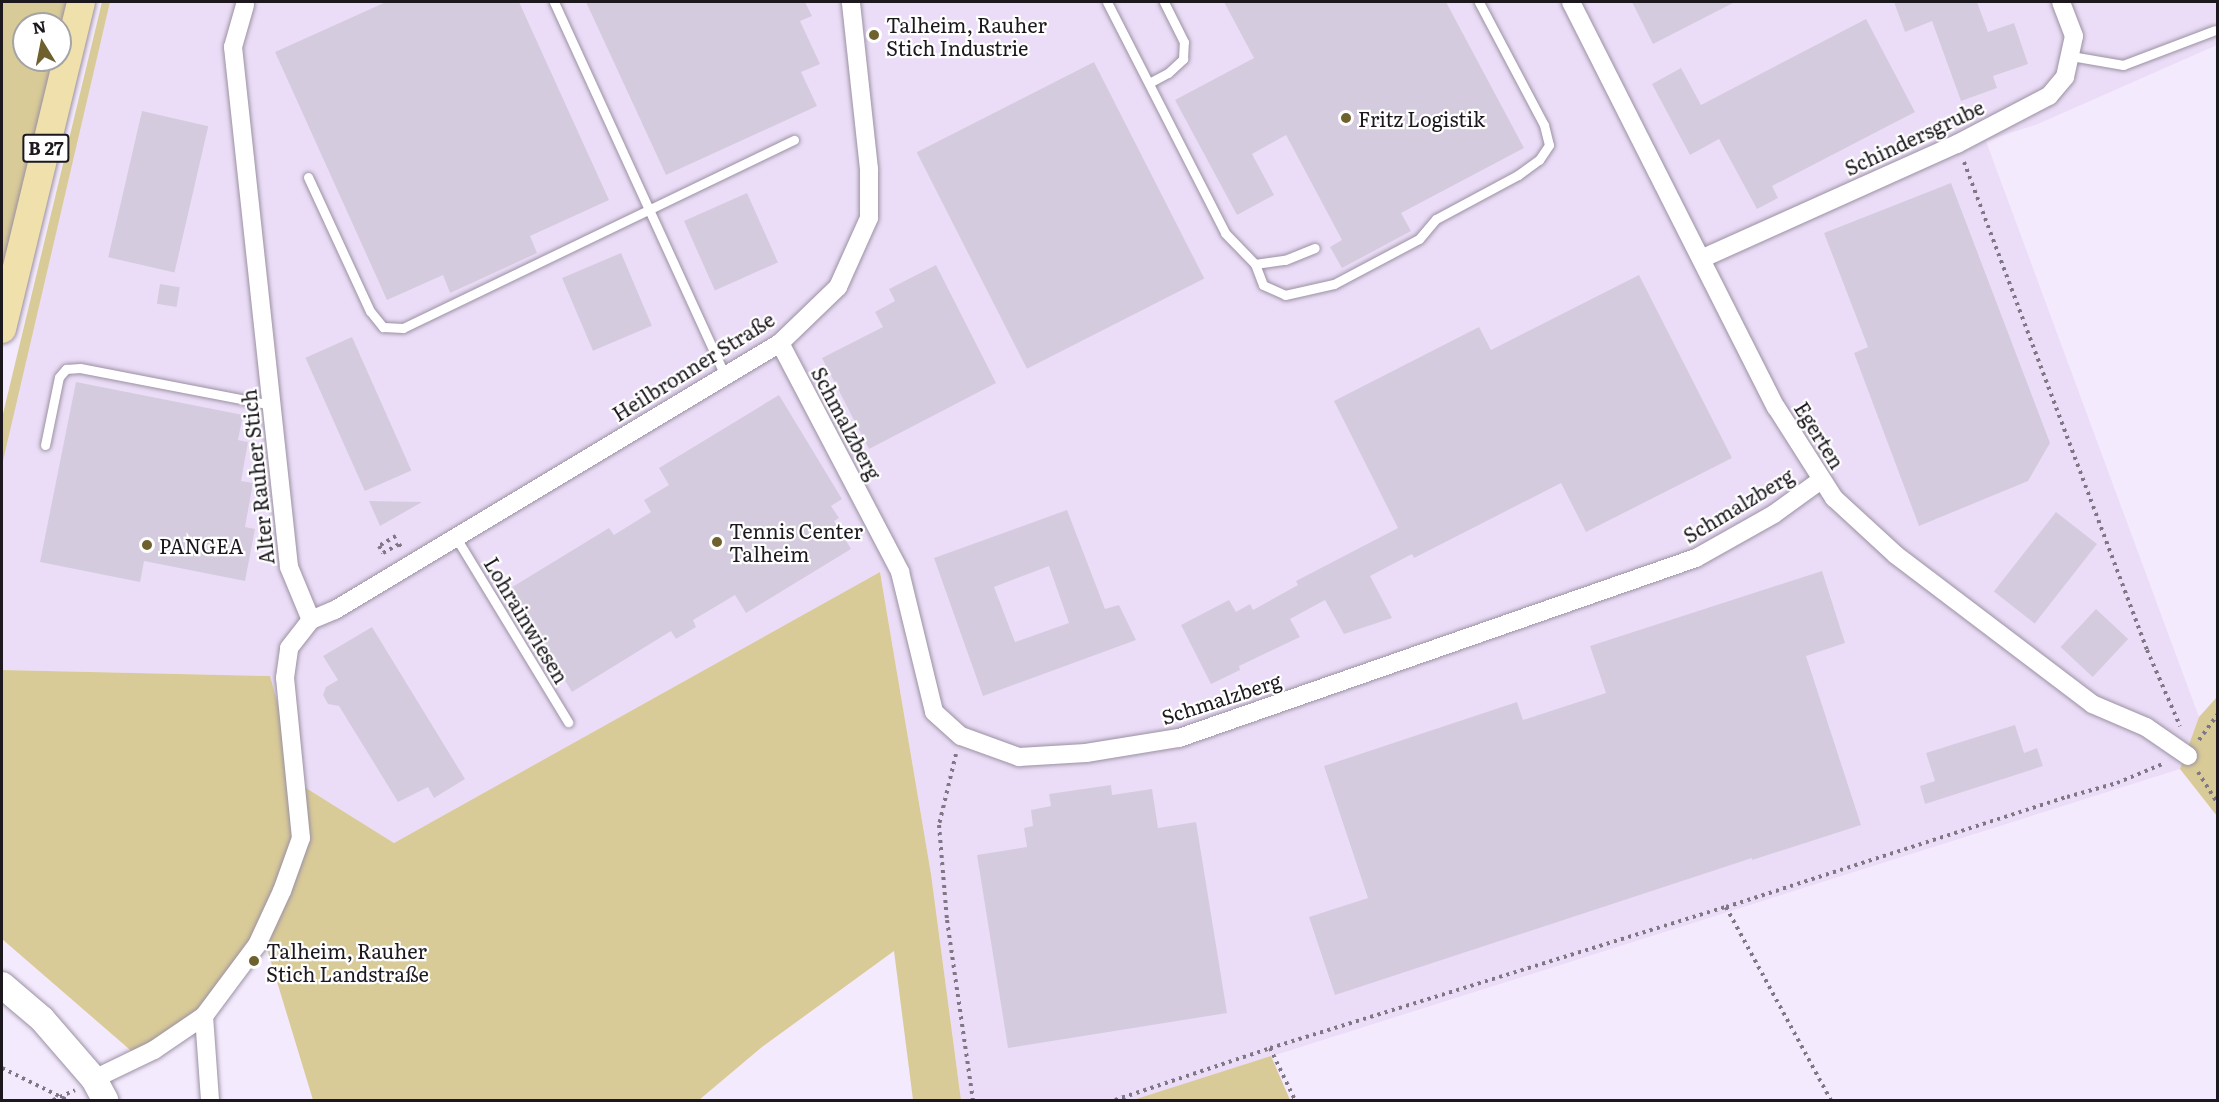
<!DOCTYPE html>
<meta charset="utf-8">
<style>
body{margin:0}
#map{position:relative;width:2219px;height:1102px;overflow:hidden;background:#f4eafd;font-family:Literata,serif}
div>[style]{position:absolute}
.built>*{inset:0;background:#ebddf7}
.green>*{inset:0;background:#d9cb97}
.building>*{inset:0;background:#d5cbde;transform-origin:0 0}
.path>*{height:4px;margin-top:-2px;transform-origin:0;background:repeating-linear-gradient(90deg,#7f7884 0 3px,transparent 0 7.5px)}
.roads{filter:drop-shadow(0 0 2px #9b91a3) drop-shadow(0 0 2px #9b91a3)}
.lane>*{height:9px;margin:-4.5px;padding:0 4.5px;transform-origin:4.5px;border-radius:4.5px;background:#fff}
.street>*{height:18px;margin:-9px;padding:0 9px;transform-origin:9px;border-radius:9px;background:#fff}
.secondary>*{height:26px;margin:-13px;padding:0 13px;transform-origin:13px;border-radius:13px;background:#fff}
.primary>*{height:28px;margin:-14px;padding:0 14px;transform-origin:14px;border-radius:14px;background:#efe0ac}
.dots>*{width:16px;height:16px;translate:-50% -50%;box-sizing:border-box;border:3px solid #fff;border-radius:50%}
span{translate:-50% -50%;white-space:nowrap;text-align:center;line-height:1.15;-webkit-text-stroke:4.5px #fff;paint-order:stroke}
.shield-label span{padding:2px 4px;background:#fff;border:2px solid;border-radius:4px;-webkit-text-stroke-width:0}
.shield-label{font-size:18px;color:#1c181e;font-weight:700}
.poi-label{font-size:20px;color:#1c181e}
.left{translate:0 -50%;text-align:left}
.street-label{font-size:20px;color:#1c181e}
.frame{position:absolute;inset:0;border:3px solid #1c181e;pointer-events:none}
.north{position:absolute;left:12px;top:12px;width:60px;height:60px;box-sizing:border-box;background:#fff;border:2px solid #a4a3a5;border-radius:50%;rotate:350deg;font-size:16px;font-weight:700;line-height:24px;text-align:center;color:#1c181e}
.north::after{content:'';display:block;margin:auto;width:21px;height:27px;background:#6e612e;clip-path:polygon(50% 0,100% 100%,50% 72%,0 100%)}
</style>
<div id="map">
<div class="built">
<div style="clip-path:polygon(110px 2px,2217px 2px,2217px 45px,2038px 124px,1986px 141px,2199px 717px,2180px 769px,1133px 1100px,961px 1100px,931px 874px,880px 572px,394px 843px,298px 783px,270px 676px,2px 670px,2px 437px)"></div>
</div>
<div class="green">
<div style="clip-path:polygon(2px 2px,70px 2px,60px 44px,60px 24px,24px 24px,24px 60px,56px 60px,2px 277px)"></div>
<div style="clip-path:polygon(102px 2px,110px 2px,2px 465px,2px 418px)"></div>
<div style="clip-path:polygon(880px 572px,931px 874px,961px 1100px,913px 1100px,894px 951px,762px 1047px,699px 1100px,313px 1100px,264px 939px,305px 838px,298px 783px,394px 843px)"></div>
<div style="clip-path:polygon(2px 670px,270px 676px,288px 741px,298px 837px,257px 939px,199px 1015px,136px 1055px,2px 939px)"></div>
<div style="clip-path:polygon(2217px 697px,2217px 816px,2180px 769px,2199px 717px)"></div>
<div style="clip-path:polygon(1271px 1056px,1290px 1100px,1133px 1100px)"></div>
</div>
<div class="building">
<div style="clip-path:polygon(386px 2px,519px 2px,609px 200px,530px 236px,537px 253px,450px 293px,443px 275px,387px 300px,275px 52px)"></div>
<div style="clip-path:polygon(586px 2px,805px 2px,812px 16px,800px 21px,820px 64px,801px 72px,817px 106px,666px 175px)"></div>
<div style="clip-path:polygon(1224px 2px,1446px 2px,1524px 148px,1401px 213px,1411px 231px,1342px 268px,1330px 247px,1342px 240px,1286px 135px,1252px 154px,1274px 195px,1237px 215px,1175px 100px,1254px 58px)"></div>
<div style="clip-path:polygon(1632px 2px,1735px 2px,1653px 44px)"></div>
<div style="clip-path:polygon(1894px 2px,1977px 2px,1988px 32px,2014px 23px,2028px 64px,1993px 76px,1997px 88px,1961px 101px,1932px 21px,1905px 32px)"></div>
<div style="clip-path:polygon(1866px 19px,1915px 112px,1772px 186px,1778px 198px,1757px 209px,1719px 139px,1690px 155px,1652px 84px,1681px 68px,1701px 105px)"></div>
<div style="left:1094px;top:62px;width:243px;height:199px;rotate:63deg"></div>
<div style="left:142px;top:111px;width:68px;height:150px;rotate:13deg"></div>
<div style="clip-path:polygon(1951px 183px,2050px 443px,2028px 481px,1919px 526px,1854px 353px,1868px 347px,1824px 233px)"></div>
<div style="left:747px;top:193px;width:76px;height:69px;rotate:66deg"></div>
<div style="left:621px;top:253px;width:79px;height:64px;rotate:67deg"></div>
<div style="clip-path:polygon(936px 265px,996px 383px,869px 449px,822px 358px,883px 327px,875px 312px,895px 301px,889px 289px)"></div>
<div style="clip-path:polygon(1639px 275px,1732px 458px,1586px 532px,1561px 483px,1414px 558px,1412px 554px,1370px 576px,1392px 618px,1344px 634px,1325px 600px,1290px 619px,1300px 637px,1239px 666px,1240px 670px,1211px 684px,1181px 625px,1229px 600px,1236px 612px,1250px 604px,1253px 610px,1298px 585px,1296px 581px,1398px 528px,1334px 401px,1479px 327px,1491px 350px)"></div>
<div style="left:160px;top:284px;width:20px;height:20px;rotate:9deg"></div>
<div style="left:352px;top:337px;width:146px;height:51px;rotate:66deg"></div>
<div style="clip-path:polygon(76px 382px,243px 415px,238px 440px,248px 442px,241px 481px,253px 483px,245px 527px,255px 529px,245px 581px,144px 561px,140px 582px,40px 562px)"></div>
<div style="clip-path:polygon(779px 395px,842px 499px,831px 506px,839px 518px,834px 521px,851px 549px,746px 613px,735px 595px,693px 620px,696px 627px,676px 639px,671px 631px,572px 692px,509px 589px,609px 528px,614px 535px,651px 512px,644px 500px,669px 485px,659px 468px)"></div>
<div style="clip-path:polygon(369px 501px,422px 502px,380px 526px)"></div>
<div style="clip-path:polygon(evenodd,1067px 510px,1105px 609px,1119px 605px,1136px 640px,983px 696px,934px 558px,1067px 510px,1049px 566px,1069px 623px,1015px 642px,994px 587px,1049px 566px)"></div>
<div style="left:2056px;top:512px;width:52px;height:101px;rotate:38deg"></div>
<div style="clip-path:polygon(1822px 571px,1845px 643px,1806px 656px,1861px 825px,1752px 860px,1752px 858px,1335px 995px,1309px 917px,1368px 898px,1324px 766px,1517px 702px,1523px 720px,1606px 693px,1590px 646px)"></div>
<div style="left:2096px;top:609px;width:44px;height:52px;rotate:43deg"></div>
<div style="clip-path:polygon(372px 627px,465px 779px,434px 798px,428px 787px,398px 802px,339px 706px,328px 704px,323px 695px,326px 687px,338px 680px,323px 656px)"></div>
<div style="clip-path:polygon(2015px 725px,2024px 753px,2037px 748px,2043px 766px,1925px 804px,1920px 786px,1935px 781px,1926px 753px)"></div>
<div style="clip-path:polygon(1111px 785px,1112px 795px,1152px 789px,1158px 828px,1196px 822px,1227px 1013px,1008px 1048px,977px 855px,1027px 847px,1024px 828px,1033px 826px,1031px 810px,1051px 806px,1049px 794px)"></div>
</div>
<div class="path">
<div style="left:1964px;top:162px;width:521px;rotate:69.44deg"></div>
<div style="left:2147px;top:650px;width:83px;rotate:66.5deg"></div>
<div style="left:396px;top:536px;width:20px;rotate:150deg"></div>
<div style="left:379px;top:546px;width:8px;rotate:60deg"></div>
<div style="left:383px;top:553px;width:18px;rotate:-29deg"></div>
<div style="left:399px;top:544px;width:4px;rotate:56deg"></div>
<div style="left:2199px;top:740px;width:32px;rotate:-54deg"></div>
<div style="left:956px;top:754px;width:73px;rotate:103.5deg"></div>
<div style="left:939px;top:825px;width:95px;rotate:85.2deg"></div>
<div style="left:947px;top:920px;width:182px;rotate:81.8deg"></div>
<div style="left:2198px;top:772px;width:38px;rotate:58deg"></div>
<div style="left:1726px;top:907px;width:220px;rotate:61.5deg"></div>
<div style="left:1270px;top:1048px;width:58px;rotate:64.3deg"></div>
<div style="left:2px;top:1068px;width:72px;rotate:26.2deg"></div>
<div style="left:53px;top:1100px;width:24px;rotate:-24deg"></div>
<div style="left:1115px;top:1100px;width:163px;rotate:-18.5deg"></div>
<div style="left:1270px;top:1048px;width:477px;rotate:-17.2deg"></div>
<div style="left:1726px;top:907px;width:358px;rotate:-17.9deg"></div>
<div style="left:2067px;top:797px;width:52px;rotate:-15.6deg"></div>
<div style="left:2117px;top:783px;width:52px;rotate:-22.6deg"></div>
</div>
<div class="roads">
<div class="lane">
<div style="left:554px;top:2px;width:411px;rotate:65.4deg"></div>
<div style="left:1107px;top:2px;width:259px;rotate:62.9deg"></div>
<div style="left:1225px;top:233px;width:43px;rotate:45.9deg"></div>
<div style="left:1255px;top:264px;width:30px;rotate:-8deg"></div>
<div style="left:1285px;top:260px;width:32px;rotate:-22deg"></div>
<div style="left:2071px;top:56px;width:53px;rotate:9.8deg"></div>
<div style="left:2123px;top:65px;width:98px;rotate:-20.8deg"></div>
<div style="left:1149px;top:83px;width:21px;rotate:-28deg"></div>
<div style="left:1168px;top:73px;width:21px;rotate:-43deg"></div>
<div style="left:1183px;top:59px;width:17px;rotate:-87deg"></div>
<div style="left:1184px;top:42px;width:45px;rotate:-116.6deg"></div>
<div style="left:308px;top:177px;width:148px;rotate:65.2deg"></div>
<div style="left:370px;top:311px;width:21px;rotate:51deg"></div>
<div style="left:383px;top:327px;width:20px;rotate:3deg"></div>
<div style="left:403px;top:328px;width:434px;rotate:-25.7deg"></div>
<div style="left:1255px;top:264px;width:22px;rotate:69deg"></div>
<div style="left:1263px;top:285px;width:24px;rotate:24deg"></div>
<div style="left:1285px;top:295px;width:50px;rotate:-12.7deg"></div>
<div style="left:1334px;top:284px;width:96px;rotate:-27.9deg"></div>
<div style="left:1419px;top:239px;width:26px;rotate:-50deg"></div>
<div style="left:1436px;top:219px;width:93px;rotate:-28.2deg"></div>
<div style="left:1518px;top:175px;width:26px;rotate:-36deg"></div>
<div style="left:1539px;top:160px;width:18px;rotate:-56deg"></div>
<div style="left:1549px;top:145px;width:21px;rotate:-104deg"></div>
<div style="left:1544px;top:125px;width:139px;rotate:-117.9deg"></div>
<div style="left:45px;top:445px;width:69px;rotate:-78.4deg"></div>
<div style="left:59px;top:377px;width:11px;rotate:-49deg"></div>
<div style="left:66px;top:369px;width:14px;rotate:-4deg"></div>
<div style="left:80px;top:368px;width:196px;rotate:10.9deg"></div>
<div style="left:455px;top:536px;width:218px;rotate:58.7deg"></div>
</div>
<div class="street">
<div style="left:1571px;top:2px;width:454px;rotate:63.2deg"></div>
<div style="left:1776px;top:407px;width:108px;rotate:57.5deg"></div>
<div style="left:1834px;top:498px;width:84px;rotate:42.6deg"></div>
<div style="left:1896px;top:555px;width:246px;rotate:37.2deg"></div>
<div style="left:2092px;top:704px;width:59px;rotate:23.1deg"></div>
<div style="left:2146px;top:727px;width:51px;rotate:34.6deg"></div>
<div style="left:245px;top:5px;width:44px;rotate:105.9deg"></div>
<div style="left:233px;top:47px;width:523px;rotate:83.85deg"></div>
<div style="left:289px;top:567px;width:57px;rotate:67.5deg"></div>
<div style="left:1703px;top:258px;width:278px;rotate:-24.2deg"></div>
<div style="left:1957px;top:144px;width:104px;rotate:-27.6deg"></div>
<div style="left:2049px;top:96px;width:25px;rotate:-50deg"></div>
<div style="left:2065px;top:77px;width:42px;rotate:-77.6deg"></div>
<div style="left:2074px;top:36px;width:36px;rotate:-111deg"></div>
<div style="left:780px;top:343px;width:259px;rotate:62.3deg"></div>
<div style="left:900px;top:572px;width:144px;rotate:76.3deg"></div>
<div style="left:934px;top:712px;width:36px;rotate:42deg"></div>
<div style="left:961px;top:736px;width:62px;rotate:19.9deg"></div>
<div style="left:1019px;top:757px;width:67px;rotate:-3.4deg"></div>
<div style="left:1086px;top:753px;width:94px;rotate:-9.2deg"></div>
<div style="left:1179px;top:738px;width:547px;rotate:-19.2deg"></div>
<div style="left:1696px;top:558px;width:90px;rotate:-29.4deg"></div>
<div style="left:1774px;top:514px;width:58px;rotate:-35.9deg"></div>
<div style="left:204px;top:1016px;width:84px;rotate:85.9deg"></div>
<div style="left:94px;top:1079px;width:67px;rotate:-25.8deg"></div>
<div style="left:154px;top:1050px;width:60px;rotate:-34.2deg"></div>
<div style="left:204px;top:1016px;width:89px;rotate:-53.3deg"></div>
<div style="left:257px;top:945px;width:60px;rotate:-65.2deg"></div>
<div style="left:282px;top:891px;width:56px;rotate:-70.3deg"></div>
<div style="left:301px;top:838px;width:161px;rotate:-95.7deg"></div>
<div style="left:285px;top:678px;width:30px;rotate:-82deg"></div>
<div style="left:289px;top:648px;width:36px;rotate:-52deg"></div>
<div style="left:311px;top:620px;width:26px;rotate:-23deg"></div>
<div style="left:335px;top:610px;width:519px;rotate:-30.96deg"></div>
<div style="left:780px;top:343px;width:81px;rotate:-44deg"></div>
<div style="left:838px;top:287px;width:76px;rotate:-65.8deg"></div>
<div style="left:869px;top:218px;width:49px;rotate:-90deg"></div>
<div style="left:869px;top:169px;width:168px;rotate:-96.2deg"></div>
</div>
<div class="secondary">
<div style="left:2px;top:985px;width:52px;rotate:40.4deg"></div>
<div style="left:42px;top:1019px;width:79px;rotate:49.1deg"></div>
<div style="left:94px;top:1079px;width:24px;rotate:62deg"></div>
</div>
<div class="primary">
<div style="left:2px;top:329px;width:336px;rotate:-76.4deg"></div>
</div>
</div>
<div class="dots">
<div style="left:874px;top:35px;background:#6e612e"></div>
<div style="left:1346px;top:118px;background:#6e612e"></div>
<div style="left:717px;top:542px;background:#6e612e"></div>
<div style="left:147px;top:545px;background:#6e612e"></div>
<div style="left:254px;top:961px;background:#6e612e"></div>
</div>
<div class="shield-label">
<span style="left:46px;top:148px">B 27</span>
</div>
<div class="poi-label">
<span class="left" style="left:886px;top:36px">Talheim, Rauher<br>Stich Industrie</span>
<span class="left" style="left:1358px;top:118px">Fritz Logistik</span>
<span class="left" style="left:729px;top:542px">Tennis Center<br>Talheim</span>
<span class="left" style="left:159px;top:545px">PANGEA</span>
<span class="left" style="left:266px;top:962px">Talheim, Rauher<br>Stich Landstraße</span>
</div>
<div class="street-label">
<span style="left:1914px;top:137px;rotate:-25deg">Schindersgrube</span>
<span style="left:693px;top:366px;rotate:-32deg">Heilbronner Straße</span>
<span style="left:847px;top:423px;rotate:62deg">Schmalzberg</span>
<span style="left:1820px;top:435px;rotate:58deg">Egerten</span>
<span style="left:257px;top:477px;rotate:-96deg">Alter Rauher Stich</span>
<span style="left:1738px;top:505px;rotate:-31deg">Schmalzberg</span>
<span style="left:527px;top:620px;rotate:59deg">Lohrainwiesen</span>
<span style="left:1221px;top:698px;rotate:-18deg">Schmalzberg</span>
</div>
<div class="frame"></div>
<div class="north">N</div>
</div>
